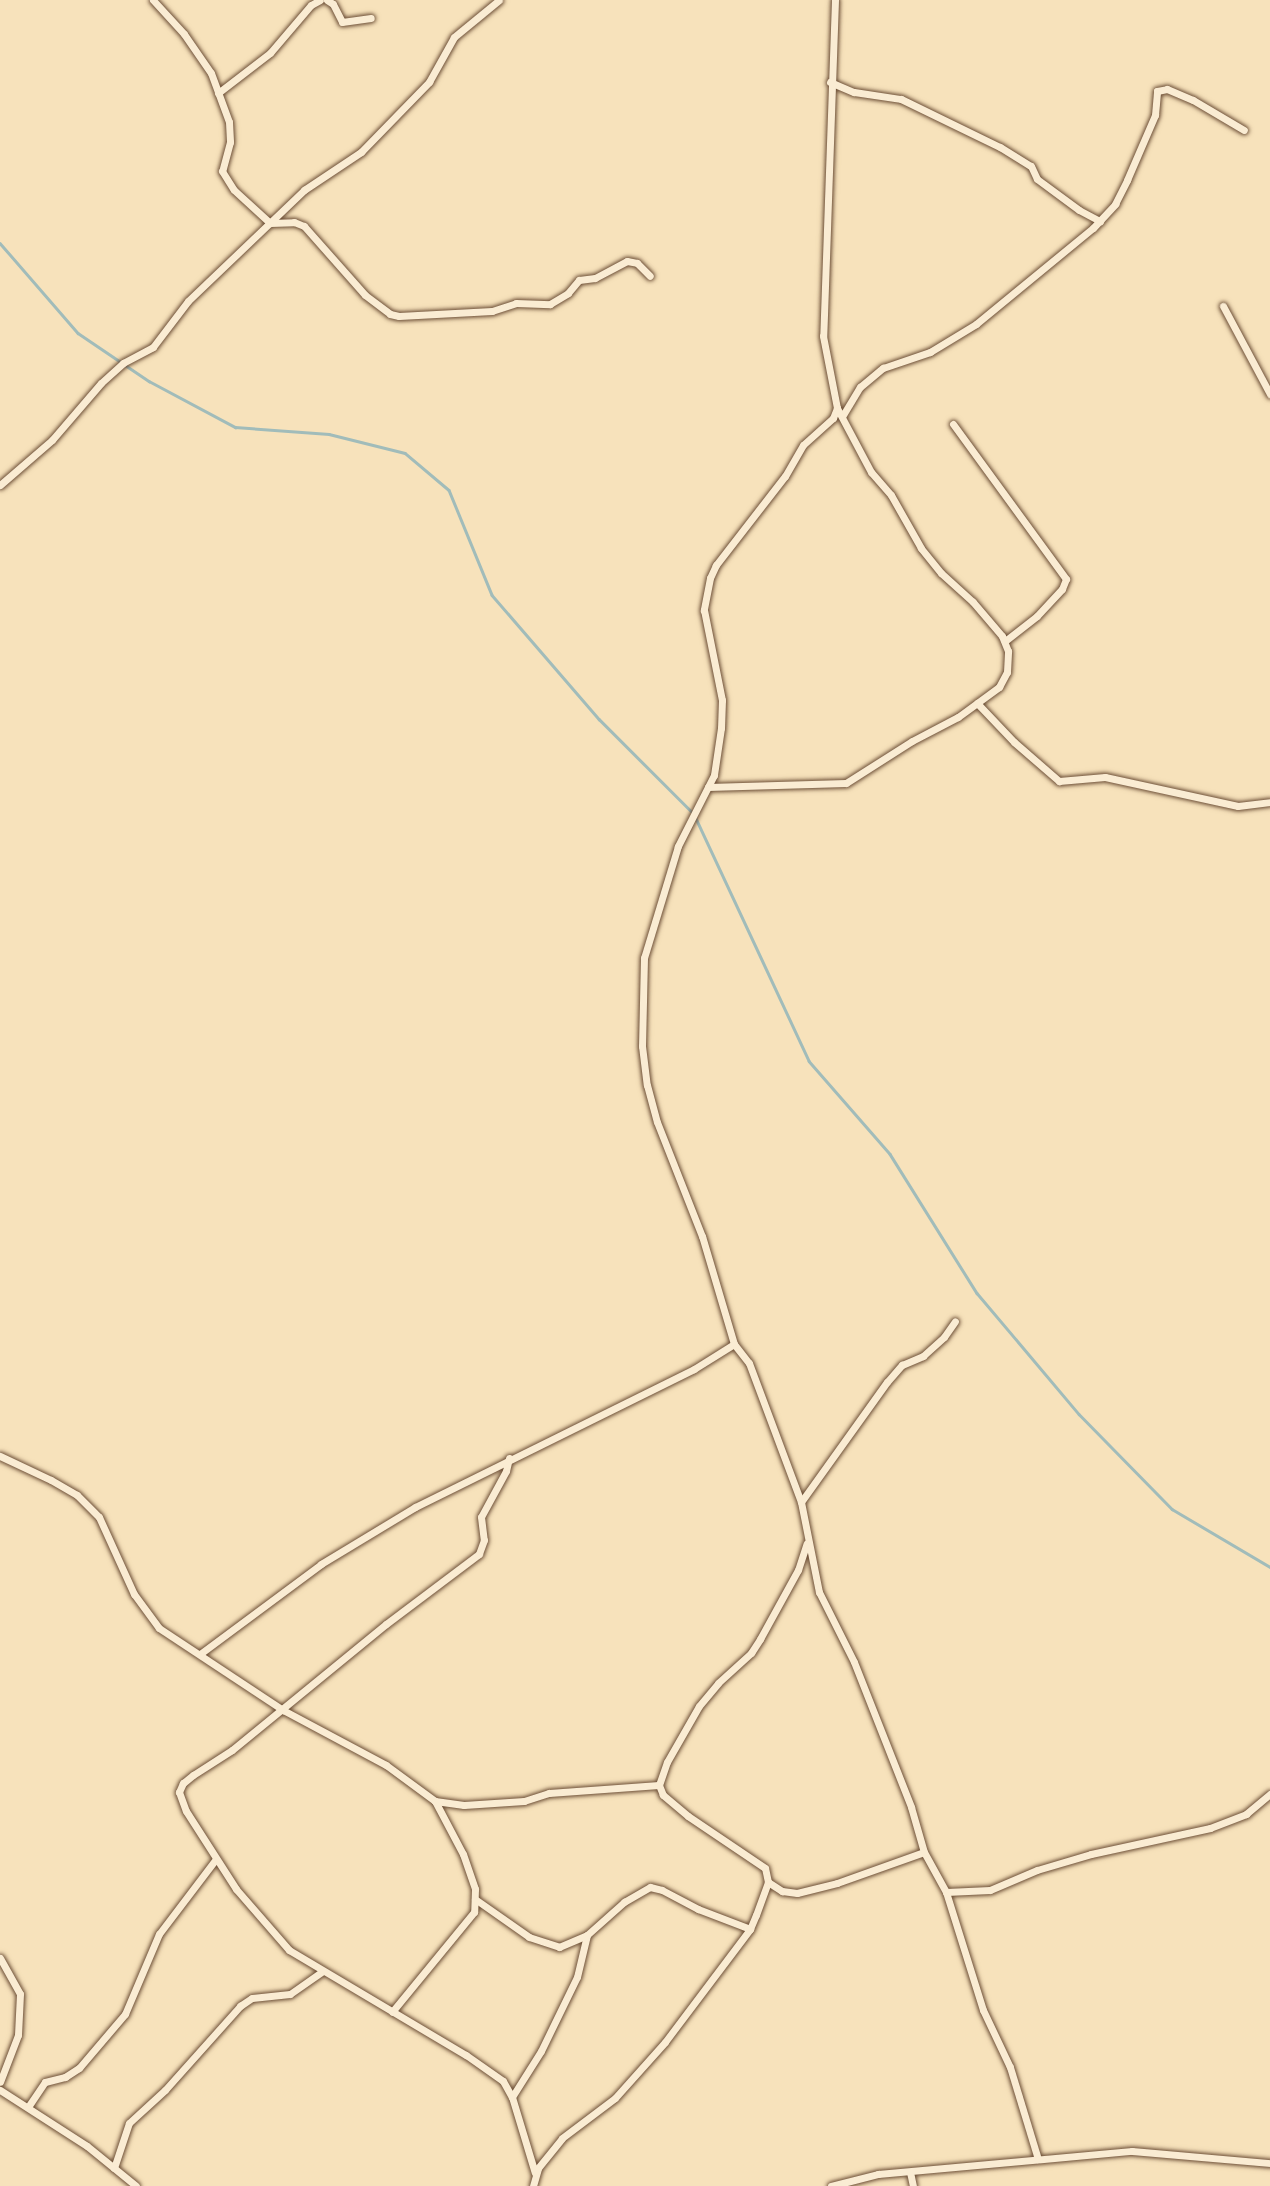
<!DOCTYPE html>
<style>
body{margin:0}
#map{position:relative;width:1270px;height:2186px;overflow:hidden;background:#f7e2bb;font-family:Vollkorn,serif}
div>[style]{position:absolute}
.stream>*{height:2.5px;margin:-1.25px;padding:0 1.25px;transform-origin:1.25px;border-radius:1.25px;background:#a1bcba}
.roads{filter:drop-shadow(0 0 2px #6c4e36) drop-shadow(0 0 2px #6c4e36)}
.street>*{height:7px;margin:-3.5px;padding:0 3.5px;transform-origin:3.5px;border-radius:3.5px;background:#faecd3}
span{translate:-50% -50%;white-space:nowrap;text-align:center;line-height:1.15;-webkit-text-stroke:5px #faecd3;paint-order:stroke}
</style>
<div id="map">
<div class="stream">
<div style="left:0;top:243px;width:119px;rotate:49.1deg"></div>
<div style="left:78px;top:333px;width:86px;rotate:34.1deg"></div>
<div style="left:149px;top:381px;width:98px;rotate:28.1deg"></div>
<div style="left:235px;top:427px;width:94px;rotate:4.3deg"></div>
<div style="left:329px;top:434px;width:78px;rotate:14deg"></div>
<div style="left:405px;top:453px;width:57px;rotate:40.1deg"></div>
<div style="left:449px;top:490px;width:113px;rotate:67.7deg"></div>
<div style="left:492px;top:595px;width:164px;rotate:49.2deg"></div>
<div style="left:599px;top:719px;width:134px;rotate:45deg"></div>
<div style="left:694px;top:814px;width:272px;rotate:65deg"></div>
<div style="left:809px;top:1061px;width:123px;rotate:48.9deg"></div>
<div style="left:890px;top:1154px;width:164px;rotate:58deg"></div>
<div style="left:977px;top:1293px;width:158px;rotate:49.9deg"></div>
<div style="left:1079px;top:1414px;width:133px;rotate:45.6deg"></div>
<div style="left:1172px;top:1509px;width:114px;rotate:30.6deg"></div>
</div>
<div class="roads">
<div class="street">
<div style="left:153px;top:0;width:46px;rotate:47.6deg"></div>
<div style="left:184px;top:34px;width:47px;rotate:55.3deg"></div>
<div style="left:211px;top:73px;width:52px;rotate:69.8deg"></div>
<div style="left:229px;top:122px;width:20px;rotate:87deg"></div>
<div style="left:230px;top:142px;width:30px;rotate:105deg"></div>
<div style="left:222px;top:171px;width:22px;rotate:58deg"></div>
<div style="left:234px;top:190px;width:49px;rotate:42.5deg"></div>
<div style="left:270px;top:223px;width:24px;rotate:-2deg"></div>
<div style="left:294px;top:222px;width:11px;rotate:22deg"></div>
<div style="left:304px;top:226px;width:92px;rotate:48.5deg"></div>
<div style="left:365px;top:295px;width:31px;rotate:37deg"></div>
<div style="left:390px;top:314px;width:9px;rotate:13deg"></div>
<div style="left:399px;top:316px;width:93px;rotate:-3.1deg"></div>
<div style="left:492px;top:311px;width:25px;rotate:-18deg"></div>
<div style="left:516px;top:303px;width:34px;rotate:2deg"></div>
<div style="left:550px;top:304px;width:21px;rotate:-31deg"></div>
<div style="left:568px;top:293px;width:17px;rotate:-50deg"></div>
<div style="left:579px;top:280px;width:16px;rotate:-7deg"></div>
<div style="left:595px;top:278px;width:36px;rotate:-28deg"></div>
<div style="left:627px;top:261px;width:10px;rotate:11deg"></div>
<div style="left:637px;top:263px;width:18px;rotate:45deg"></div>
<div style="left:327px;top:0;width:7px;rotate:34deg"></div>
<div style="left:333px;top:4px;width:20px;rotate:63deg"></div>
<div style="left:342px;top:22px;width:29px;rotate:-8deg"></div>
<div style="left:835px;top:0;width:336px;rotate:92deg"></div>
<div style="left:823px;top:336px;width:73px;rotate:79deg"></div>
<div style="left:837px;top:408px;width:11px;rotate:112deg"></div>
<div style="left:833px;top:418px;width:40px;rotate:138deg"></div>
<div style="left:803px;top:445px;width:36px;rotate:120deg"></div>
<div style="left:785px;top:476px;width:113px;rotate:127.8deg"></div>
<div style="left:716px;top:565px;width:14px;rotate:115deg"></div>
<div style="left:710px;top:578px;width:33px;rotate:101deg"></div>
<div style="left:704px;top:610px;width:92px;rotate:78.7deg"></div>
<div style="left:722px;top:700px;width:28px;rotate:92deg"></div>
<div style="left:721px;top:728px;width:48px;rotate:98.5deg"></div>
<div style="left:714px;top:775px;width:80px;rotate:116.9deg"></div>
<div style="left:678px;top:846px;width:117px;rotate:106.9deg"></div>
<div style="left:644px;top:958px;width:88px;rotate:91.3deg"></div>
<div style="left:642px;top:1046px;width:39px;rotate:83deg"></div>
<div style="left:647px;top:1085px;width:38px;rotate:75deg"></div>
<div style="left:657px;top:1122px;width:123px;rotate:68.5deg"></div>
<div style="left:702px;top:1236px;width:113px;rotate:73.5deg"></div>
<div style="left:734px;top:1344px;width:24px;rotate:52deg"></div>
<div style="left:749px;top:1363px;width:148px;rotate:69.5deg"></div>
<div style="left:801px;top:1502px;width:92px;rotate:78.7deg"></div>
<div style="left:819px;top:1592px;width:78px;rotate:63.4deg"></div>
<div style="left:854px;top:1662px;width:156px;rotate:68.5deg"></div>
<div style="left:911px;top:1807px;width:47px;rotate:73.9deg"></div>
<div style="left:924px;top:1852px;width:46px;rotate:61.2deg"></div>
<div style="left:946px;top:1892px;width:124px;rotate:72.6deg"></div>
<div style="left:983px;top:2010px;width:63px;rotate:64.7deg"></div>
<div style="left:1010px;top:2067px;width:96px;rotate:73.1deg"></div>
<div style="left:830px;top:82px;width:26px;rotate:23deg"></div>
<div style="left:854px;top:92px;width:48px;rotate:8.5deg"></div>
<div style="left:901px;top:99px;width:110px;rotate:25.9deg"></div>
<div style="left:1000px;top:147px;width:36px;rotate:32deg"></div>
<div style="left:1031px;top:166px;width:14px;rotate:65deg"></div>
<div style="left:1037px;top:179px;width:52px;rotate:36.4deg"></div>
<div style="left:1079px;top:210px;width:24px;rotate:28deg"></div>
<div style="left:218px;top:93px;width:66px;rotate:-37.6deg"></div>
<div style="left:270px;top:53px;width:63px;rotate:-49.5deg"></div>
<div style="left:311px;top:5px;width:10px;rotate:-29deg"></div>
<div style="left:1223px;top:306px;width:100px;rotate:61.9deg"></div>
<div style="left:843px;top:415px;width:33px;rotate:-59deg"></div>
<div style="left:860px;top:387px;width:30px;rotate:-40deg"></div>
<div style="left:883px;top:368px;width:50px;rotate:-18.8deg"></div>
<div style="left:930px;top:352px;width:54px;rotate:-31.3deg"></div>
<div style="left:976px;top:324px;width:151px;rotate:-39.4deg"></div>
<div style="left:1093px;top:228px;width:33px;rotate:-47deg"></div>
<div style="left:1115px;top:204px;width:27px;rotate:-63deg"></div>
<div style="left:1127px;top:180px;width:71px;rotate:-66.7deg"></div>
<div style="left:1155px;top:115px;width:24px;rotate:-85deg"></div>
<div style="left:1157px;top:91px;width:10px;rotate:-11deg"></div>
<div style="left:1167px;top:89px;width:28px;rotate:23deg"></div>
<div style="left:1193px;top:100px;width:59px;rotate:30.5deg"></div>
<div style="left:953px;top:424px;width:192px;rotate:53.9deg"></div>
<div style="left:1066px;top:579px;width:11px;rotate:112deg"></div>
<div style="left:1062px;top:589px;width:37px;rotate:133deg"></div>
<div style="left:1037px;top:616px;width:41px;rotate:142deg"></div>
<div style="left:0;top:485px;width:69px;rotate:-40.9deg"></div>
<div style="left:52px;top:440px;width:75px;rotate:-49.3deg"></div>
<div style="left:101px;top:383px;width:30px;rotate:-42deg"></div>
<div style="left:123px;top:363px;width:34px;rotate:-28deg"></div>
<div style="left:153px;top:347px;width:58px;rotate:-52.7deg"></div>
<div style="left:188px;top:301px;width:161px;rotate:-43.7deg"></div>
<div style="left:304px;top:190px;width:69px;rotate:-33.7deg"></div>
<div style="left:361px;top:152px;width:98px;rotate:-45.8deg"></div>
<div style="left:429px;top:82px;width:51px;rotate:-60.9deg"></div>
<div style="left:454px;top:37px;width:58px;rotate:-39.4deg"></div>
<div style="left:977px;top:703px;width:54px;rotate:46.5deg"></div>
<div style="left:1014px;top:742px;width:60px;rotate:40.9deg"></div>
<div style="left:1059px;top:781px;width:46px;rotate:-5deg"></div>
<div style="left:1105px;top:777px;width:136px;rotate:12.3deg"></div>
<div style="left:1238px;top:806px;width:32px;rotate:-7deg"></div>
<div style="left:708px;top:787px;width:138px;rotate:-1.7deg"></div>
<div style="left:846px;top:783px;width:78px;rotate:-32.5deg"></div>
<div style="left:912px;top:741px;width:52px;rotate:-27.6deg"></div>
<div style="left:958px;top:717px;width:51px;rotate:-36.2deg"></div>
<div style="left:999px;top:687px;width:17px;rotate:-62deg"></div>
<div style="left:1007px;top:672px;width:21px;rotate:-87deg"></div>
<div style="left:1008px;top:651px;width:16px;rotate:-112deg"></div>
<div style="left:1002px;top:636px;width:45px;rotate:-130.5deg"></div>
<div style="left:973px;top:602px;width:43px;rotate:-137.8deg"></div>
<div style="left:941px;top:573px;width:32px;rotate:-129deg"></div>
<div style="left:921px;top:548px;width:61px;rotate:-119.5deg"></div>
<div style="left:891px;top:495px;width:30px;rotate:-131deg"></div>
<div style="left:871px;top:472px;width:72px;rotate:-118deg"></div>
<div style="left:0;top:1456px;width:56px;rotate:25.2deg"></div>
<div style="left:51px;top:1480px;width:30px;rotate:30deg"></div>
<div style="left:77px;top:1495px;width:31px;rotate:45deg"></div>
<div style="left:99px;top:1517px;width:85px;rotate:65.6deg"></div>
<div style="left:134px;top:1594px;width:42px;rotate:53.7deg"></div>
<div style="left:159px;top:1628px;width:149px;rotate:33.5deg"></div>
<div style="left:283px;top:1710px;width:117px;rotate:28.1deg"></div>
<div style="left:386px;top:1765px;width:61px;rotate:36.3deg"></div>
<div style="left:435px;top:1801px;width:60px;rotate:62.2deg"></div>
<div style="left:463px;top:1854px;width:37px;rotate:71deg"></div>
<div style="left:475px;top:1889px;width:23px;rotate:92deg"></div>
<div style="left:474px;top:1912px;width:129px;rotate:129.4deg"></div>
<div style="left:509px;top:1458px;width:13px;rotate:103deg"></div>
<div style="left:506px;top:1471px;width:52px;rotate:118.5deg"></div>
<div style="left:481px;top:1517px;width:23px;rotate:83deg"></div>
<div style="left:484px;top:1540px;width:15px;rotate:110deg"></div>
<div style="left:479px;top:1554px;width:116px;rotate:143deg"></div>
<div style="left:386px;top:1624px;width:199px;rotate:140.7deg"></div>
<div style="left:232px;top:1750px;width:46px;rotate:147.3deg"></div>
<div style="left:193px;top:1775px;width:13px;rotate:141deg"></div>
<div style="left:183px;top:1783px;width:10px;rotate:114deg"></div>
<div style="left:179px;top:1792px;width:20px;rotate:70deg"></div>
<div style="left:186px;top:1811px;width:93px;rotate:57.3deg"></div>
<div style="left:236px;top:1889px;width:81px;rotate:49deg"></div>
<div style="left:289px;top:1950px;width:206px;rotate:30.7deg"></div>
<div style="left:466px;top:2055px;width:45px;rotate:35.1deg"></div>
<div style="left:503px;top:2081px;width:18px;rotate:61deg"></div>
<div style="left:512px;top:2097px;width:79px;rotate:73.2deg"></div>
<div style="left:801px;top:1502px;width:148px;rotate:-54.4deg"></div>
<div style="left:887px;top:1382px;width:23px;rotate:-49deg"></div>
<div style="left:902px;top:1365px;width:23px;rotate:-23deg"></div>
<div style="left:923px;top:1356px;width:28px;rotate:-42deg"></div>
<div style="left:944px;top:1337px;width:19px;rotate:-55deg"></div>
<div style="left:200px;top:1654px;width:151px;rotate:-36.6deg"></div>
<div style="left:321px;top:1564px;width:110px;rotate:-31.2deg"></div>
<div style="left:415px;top:1507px;width:311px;rotate:-26.3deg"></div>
<div style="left:694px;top:1369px;width:47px;rotate:-32deg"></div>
<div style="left:435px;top:1801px;width:29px;rotate:8deg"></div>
<div style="left:464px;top:1805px;width:60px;rotate:-3.8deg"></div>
<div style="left:524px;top:1801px;width:26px;rotate:-18deg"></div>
<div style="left:549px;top:1793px;width:110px;rotate:-4.2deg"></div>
<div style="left:768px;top:1882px;width:17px;rotate:33deg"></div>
<div style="left:782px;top:1891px;width:15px;rotate:8deg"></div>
<div style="left:797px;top:1893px;width:41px;rotate:-14deg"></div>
<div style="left:837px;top:1883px;width:92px;rotate:-19.6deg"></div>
<div style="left:946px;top:1892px;width:44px;rotate:-2.6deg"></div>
<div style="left:990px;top:1890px;width:51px;rotate:-23.1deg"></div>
<div style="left:1037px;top:1870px;width:56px;rotate:-16.5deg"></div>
<div style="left:1091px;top:1854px;width:122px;rotate:-12.3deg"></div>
<div style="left:1210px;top:1828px;width:39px;rotate:-21deg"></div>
<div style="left:1246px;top:1814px;width:31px;rotate:-40deg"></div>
<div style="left:475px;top:1899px;width:66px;rotate:35.1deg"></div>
<div style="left:529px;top:1937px;width:32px;rotate:18deg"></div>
<div style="left:559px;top:1947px;width:30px;rotate:-23deg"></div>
<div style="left:587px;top:1935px;width:50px;rotate:-41.7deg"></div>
<div style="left:624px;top:1902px;width:30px;rotate:-30deg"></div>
<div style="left:650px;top:1887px;width:12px;rotate:14deg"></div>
<div style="left:662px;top:1890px;width:41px;rotate:27.8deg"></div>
<div style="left:698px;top:1909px;width:56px;rotate:21deg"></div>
<div style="left:0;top:1958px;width:41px;rotate:60.9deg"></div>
<div style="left:20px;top:1994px;width:41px;rotate:92.8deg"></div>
<div style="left:18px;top:2035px;width:50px;rotate:111deg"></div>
<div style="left:0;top:2090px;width:103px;rotate:32.8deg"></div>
<div style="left:87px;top:2146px;width:63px;rotate:39.2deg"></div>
<div style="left:512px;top:2097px;width:54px;rotate:-57.8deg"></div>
<div style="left:541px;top:2051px;width:82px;rotate:-64.1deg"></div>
<div style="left:577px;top:1977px;width:43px;rotate:-76.6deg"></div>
<div style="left:28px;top:2107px;width:30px;rotate:-56deg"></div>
<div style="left:45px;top:2082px;width:21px;rotate:-14deg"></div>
<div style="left:65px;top:2077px;width:17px;rotate:-33deg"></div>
<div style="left:79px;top:2068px;width:71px;rotate:-49.6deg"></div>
<div style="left:125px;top:2014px;width:87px;rotate:-67deg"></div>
<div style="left:159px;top:1934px;width:94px;rotate:-52.8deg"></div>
<div style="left:114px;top:2168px;width:47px;rotate:-71.6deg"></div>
<div style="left:129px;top:2123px;width:49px;rotate:-42.5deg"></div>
<div style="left:165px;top:2090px;width:113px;rotate:-48.2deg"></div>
<div style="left:240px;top:2006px;width:14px;rotate:-34deg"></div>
<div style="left:252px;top:1998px;width:38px;rotate:-6deg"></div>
<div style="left:290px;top:1994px;width:39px;rotate:-35deg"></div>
<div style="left:910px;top:2172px;width:14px;rotate:78deg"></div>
<div style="left:533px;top:2186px;width:19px;rotate:-74deg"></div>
<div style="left:538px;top:2168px;width:38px;rotate:-51deg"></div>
<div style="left:562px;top:2138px;width:66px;rotate:-37deg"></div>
<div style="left:615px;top:2098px;width:75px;rotate:-48.2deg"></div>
<div style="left:665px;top:2042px;width:141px;rotate:-53deg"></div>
<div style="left:750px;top:1929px;width:15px;rotate:-67deg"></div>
<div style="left:756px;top:1915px;width:35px;rotate:-70deg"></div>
<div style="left:768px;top:1882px;width:14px;rotate:-102deg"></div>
<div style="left:765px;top:1868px;width:93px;rotate:-146deg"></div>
<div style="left:688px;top:1816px;width:33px;rotate:-140deg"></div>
<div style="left:663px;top:1795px;width:11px;rotate:-112deg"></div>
<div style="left:659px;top:1785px;width:24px;rotate:-71deg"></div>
<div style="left:667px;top:1762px;width:64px;rotate:-60.3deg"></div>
<div style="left:699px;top:1706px;width:30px;rotate:-50deg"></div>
<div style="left:718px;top:1683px;width:45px;rotate:-42.3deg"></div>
<div style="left:751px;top:1653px;width:17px;rotate:-57deg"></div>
<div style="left:760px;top:1639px;width:79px;rotate:-61.2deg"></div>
<div style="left:798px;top:1570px;width:28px;rotate:-72deg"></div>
<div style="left:831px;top:2186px;width:49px;rotate:-14.3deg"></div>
<div style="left:878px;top:2174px;width:255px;rotate:-5.2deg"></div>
<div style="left:1132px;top:2151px;width:139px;rotate:5deg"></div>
</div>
</div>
</div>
